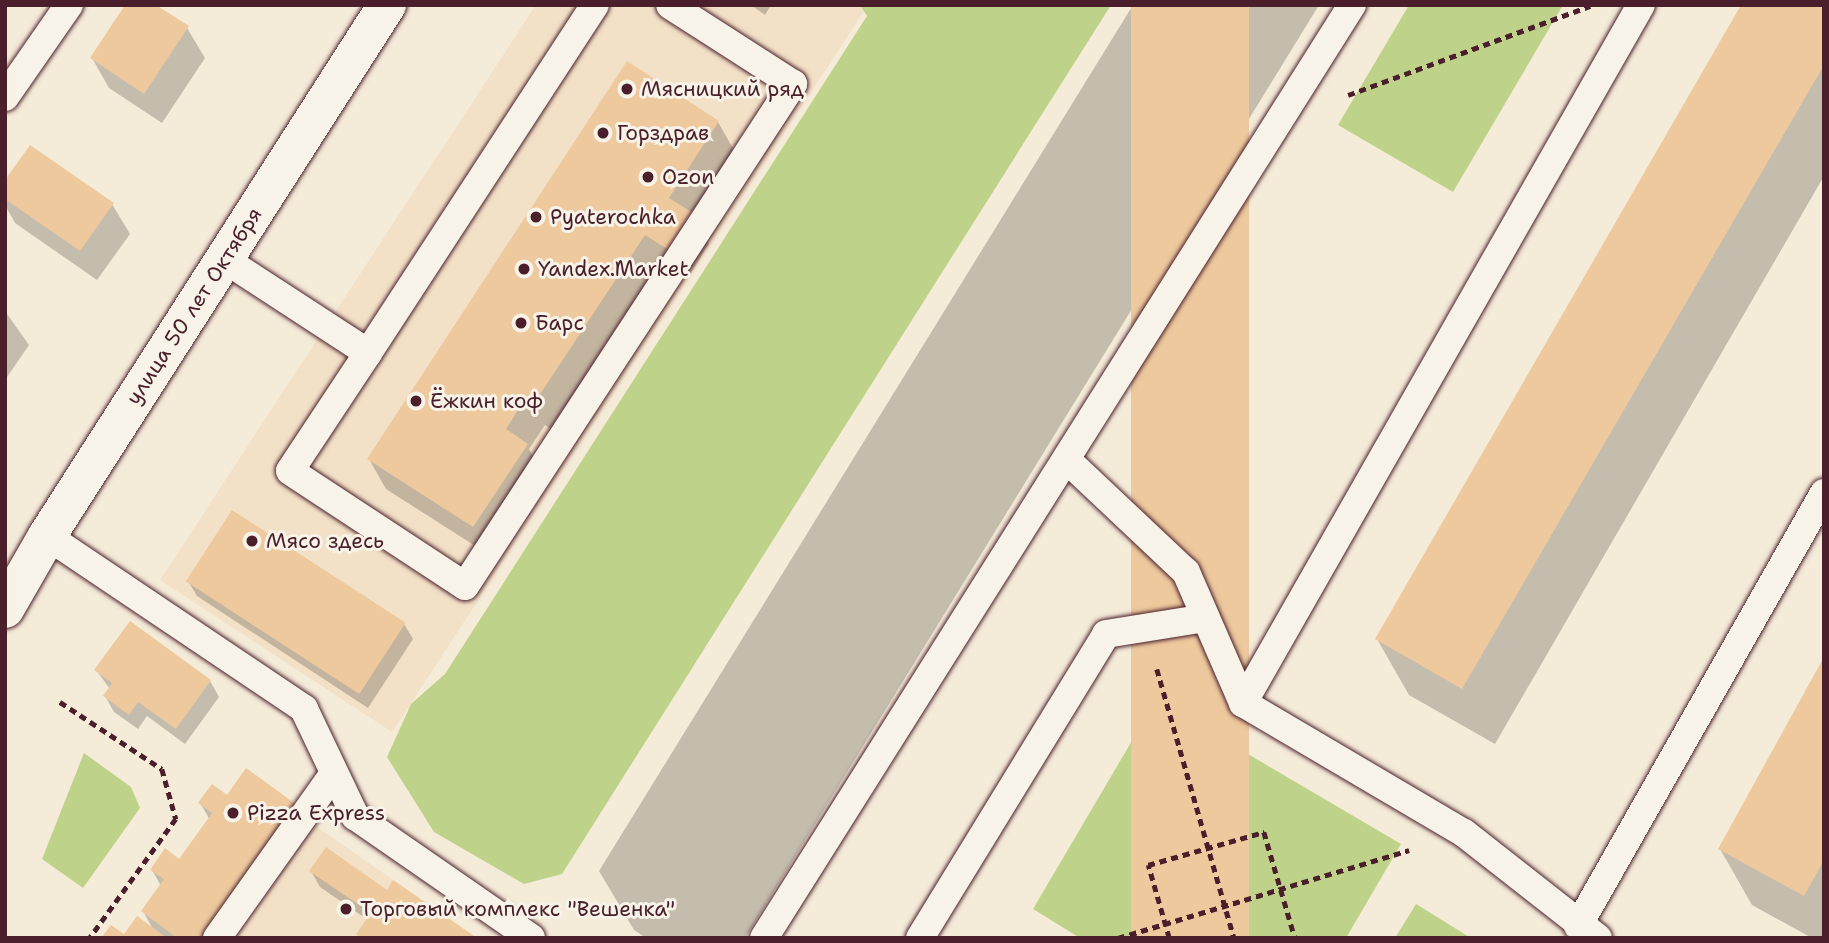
<!DOCTYPE html>
<meta charset="utf-8">
<style>
body{margin:0}
#map{position:relative;width:1829px;height:943px;overflow:hidden;background:#f5ebd9;font-family:"Shantell Sans",sans-serif}
div>[style]{position:absolute}
.built>*{inset:0;background:#f3e1c7}
.green>*{inset:0;background:#bed389}
.shadow>*{inset:0;background:#0003}
.building>*{inset:0;background:#eec99e;transform-origin:0 0}
.path>*{height:4.5px;margin-top:-2.25px;transform-origin:0;background:repeating-linear-gradient(90deg,#4a1f2b 0 7px,transparent 0 12px)}
.roads{filter:drop-shadow(0 0 2px #4a1f2b) drop-shadow(0 0 2px #4a1f2b)}
.service>*{height:28px;margin:-14px;padding:0 14px;transform-origin:14px;border-radius:14px;background:#f7f3e8}
.tertiary>*{height:38px;margin:-19px;padding:0 19px;transform-origin:19px;border-radius:19px;background:#f7f3e8}
.dots>*{width:19px;height:19px;translate:-50% -50%;box-sizing:border-box;border:4px solid #f7f3e8;border-radius:50%}
span{translate:-50% -50%;white-space:nowrap;text-align:center;line-height:1.15;-webkit-text-stroke:6px #f7f3e8;paint-order:stroke}
.poi-label{font-size:21px;color:#4a1f2b}
.left{translate:0 -50%;text-align:left}
.street-label{font-size:21px;color:#4a1f2b}
.frame{position:absolute;inset:0;border:7px solid #4a1f2b;pointer-events:none}
</style>
<div id="map">
<div class="built">
<div style="clip-path:polygon(536px 5px,868px 5px,392px 732px,160px 580px)"></div>
<div style="clip-path:polygon(314px 825px,477px 938px,236px 938px)"></div>
</div>
<div class="green">
<div style="clip-path:polygon(860px 5px,1111px 5px,562px 874px,524px 884px,434px 832px,387px 757px,411px 704px,445px 674px,867px 16px)"></div>
<div style="clip-path:polygon(1409px 5px,1563px 5px,1453px 192px,1338px 125px)"></div>
<div style="clip-path:polygon(1156px 700px,1401px 844px,1346px 938px,1080px 938px,1033px 909px)"></div>
<div style="clip-path:polygon(84px 753px,131px 787px,140px 808px,83px 888px,42px 859px)"></div>
<div style="clip-path:polygon(1416px 904px,1471px 938px,1395px 938px)"></div>
</div>
<div class="shadow">
<div style="clip-path:polygon(751px 5px,771px 5px,765px 15px)"></div>
<div style="clip-path:polygon(1133px 5px,1319px 5px,745px 938px,646px 938px,634px 930px,599px 871px)"></div>
<div style="clip-path:polygon(1824px 5px,1824px 176px,1495px 744px,1409px 695px,1377px 639px)"></div>
<div style="clip-path:polygon(187px 28px,205px 58px,162px 123px,109px 88px,92px 58px)"></div>
<div style="clip-path:polygon(718px 122px,735px 152px,693px 217px,709px 244px,687px 279px,663px 264px,553px 431px,545px 425px,529px 449px,544px 475px,491px 556px,386px 489px,369px 459px)"></div>
<div style="clip-path:polygon(5px 183px,112px 204px,130px 234px,97px 280px,15px 223px,5px 205px)"></div>
<div style="clip-path:polygon(5px 311px,29px 345px,5px 380px)"></div>
<div style="clip-path:polygon(188px 581px,404px 624px,413px 639px,368px 708px,197px 596px)"></div>
<div style="clip-path:polygon(130px 623px,210px 681px,219px 697px,185px 744px,147px 716px,138px 729px,114px 712px,105px 696px,110px 689px,96px 670px)"></div>
<div style="clip-path:polygon(1824px 661px,1824px 938px,1812px 938px,1752px 905px,1720px 849px)"></div>
<div style="clip-path:polygon(213px 787px,220px 938px,103px 938px,154px 931px,143px 911px,161px 886px,152px 870px,179px 862px,210px 820px,200px 803px)"></div>
<div style="clip-path:polygon(311px 871px,474px 938px,360px 938px,368px 920px,320px 887px)"></div>
</div>
<div class="building">
<div style="clip-path:polygon(125px 5px,156px 5px,189px 26px,144px 94px,90px 58px)"></div>
<div style="left:1131px;top:5px;width:118px;height:1017px"></div>
<div style="clip-path:polygon(1741px 5px,1824px 5px,1824px 65px,1462px 689px,1375px 639px)"></div>
<div style="clip-path:polygon(627px 61px,719px 121px,669px 198px,693px 213px,669px 250px,645px 235px,535px 402px,527px 396px,506px 429px,528px 444px,473px 527px,367px 459px)"></div>
<div style="clip-path:polygon(30px 145px,114px 203px,80px 251px,5px 199px,5px 180px)"></div>
<div style="left:232px;top:510px;width:207px;height:85px;rotate:33deg"></div>
<div style="clip-path:polygon(130px 621px,211px 680px,176px 729px,138px 702px,129px 715px,103px 696px,112px 683px,94px 670px)"></div>
<div style="clip-path:polygon(1824px 657px,1824px 860px,1804px 896px,1718px 849px)"></div>
<div style="clip-path:polygon(246px 768px,297px 805px,200px 938px,177px 938px,141px 911px,164px 879px,150px 870px,165px 848px,179px 859px,212px 813px,198px 803px,205px 793px,212px 784px,227px 795px)"></div>
<div style="clip-path:polygon(326px 847px,387px 890px,393px 880px,477px 938px,361px 938px,356px 934px,371px 913px,309px 871px)"></div>
<div style="clip-path:polygon(137px 916px,167px 938px,101px 938px,111px 925px,124px 934px)"></div>
</div>
<div class="path">
<div style="left:1348px;top:95px;width:258px;rotate:-20.2deg"></div>
<div style="left:1157px;top:669px;width:280px;rotate:74deg"></div>
<div style="left:60px;top:702px;width:122px;rotate:33.3deg"></div>
<div style="left:162px;top:769px;width:52px;rotate:74.4deg"></div>
<div style="left:176px;top:819px;width:147px;rotate:125.9deg"></div>
<div style="left:1118px;top:938px;width:304px;rotate:-16.8deg"></div>
<div style="left:1169px;top:938px;width:76px;rotate:-106deg"></div>
<div style="left:1148px;top:865px;width:121px;rotate:-15.9deg"></div>
<div style="left:1264px;top:832px;width:110px;rotate:73.7deg"></div>
</div>
<div class="roads">
<div class="service">
<div style="left:5px;top:97px;width:112px;rotate:-55.2deg"></div>
<div style="left:224px;top:259px;width:172px;rotate:33.1deg"></div>
<div style="left:368px;top:353px;width:415px;rotate:-56.9deg"></div>
<div style="left:368px;top:353px;width:141px;rotate:123.5deg"></div>
<div style="left:290px;top:471px;width:209px;rotate:33.3deg"></div>
<div style="left:465px;top:586px;width:600px;rotate:-56.84deg"></div>
<div style="left:793px;top:84px;width:146px;rotate:-147.3deg"></div>
<div style="left:1067px;top:460px;width:163px;rotate:43.3deg"></div>
<div style="left:1186px;top:572px;width:143px;rotate:66.5deg"></div>
<div style="left:1243px;top:703px;width:256px;rotate:30.5deg"></div>
<div style="left:1464px;top:833px;width:170px;rotate:38.1deg"></div>
<div style="left:47px;top:536px;width:310px;rotate:33.9deg"></div>
<div style="left:304px;top:709px;width:119px;rotate:64.5deg"></div>
<div style="left:355px;top:816px;width:214px;rotate:34.7deg"></div>
<div style="left:1243px;top:703px;width:803px;rotate:-60.31deg"></div>
<div style="left:1578px;top:926px;width:498px;rotate:-60.4deg"></div>
<div style="left:217px;top:938px;width:200px;rotate:-54.6deg"></div>
<div style="left:764px;top:938px;width:1103px;rotate:-57.78deg"></div>
<div style="left:920px;top:938px;width:356px;rotate:-58.5deg"></div>
<div style="left:1106px;top:634px;width:101px;rotate:-9.1deg"></div>
</div>
<div class="tertiary">
<div style="left:5px;top:609px;width:84px;rotate:-60.1deg"></div>
<div style="left:47px;top:536px;width:631px;rotate:-57.37deg"></div>
</div>
</div>
<div class="dots">
<div style="left:627px;top:89px;background:#4a1f2b"></div>
<div style="left:603px;top:133px;background:#4a1f2b"></div>
<div style="left:648px;top:177px;background:#4a1f2b"></div>
<div style="left:536px;top:217px;background:#4a1f2b"></div>
<div style="left:524px;top:269px;background:#4a1f2b"></div>
<div style="left:521px;top:323px;background:#4a1f2b"></div>
<div style="left:416px;top:401px;background:#4a1f2b"></div>
<div style="left:252px;top:541px;background:#4a1f2b"></div>
<div style="left:233px;top:813px;background:#4a1f2b"></div>
<div style="left:346px;top:909px;background:#4a1f2b"></div>
</div>
<div class="poi-label">
<span class="left" style="left:641px;top:89px">Мясницкий ряд</span>
<span class="left" style="left:617px;top:133px">Горздрав</span>
<span class="left" style="left:662px;top:177px">Ozon</span>
<span class="left" style="left:550px;top:217px">Pyaterochka</span>
<span class="left" style="left:538px;top:269px">Yandex.Market</span>
<span class="left" style="left:535px;top:323px">Барс</span>
<span class="left" style="left:430px;top:401px">Ёжкин коф</span>
<span class="left" style="left:266px;top:541px">Мясо здесь</span>
<span class="left" style="left:247px;top:813px">Pizza Express</span>
<span class="left" style="left:360px;top:909px">Торговый комплекс "Вешенка"</span>
</div>
<div class="street-label">
<span style="left:194px;top:306px;rotate:-57deg">улица 50 лет Октября</span>
</div>
<div class="frame"></div>
</div>
